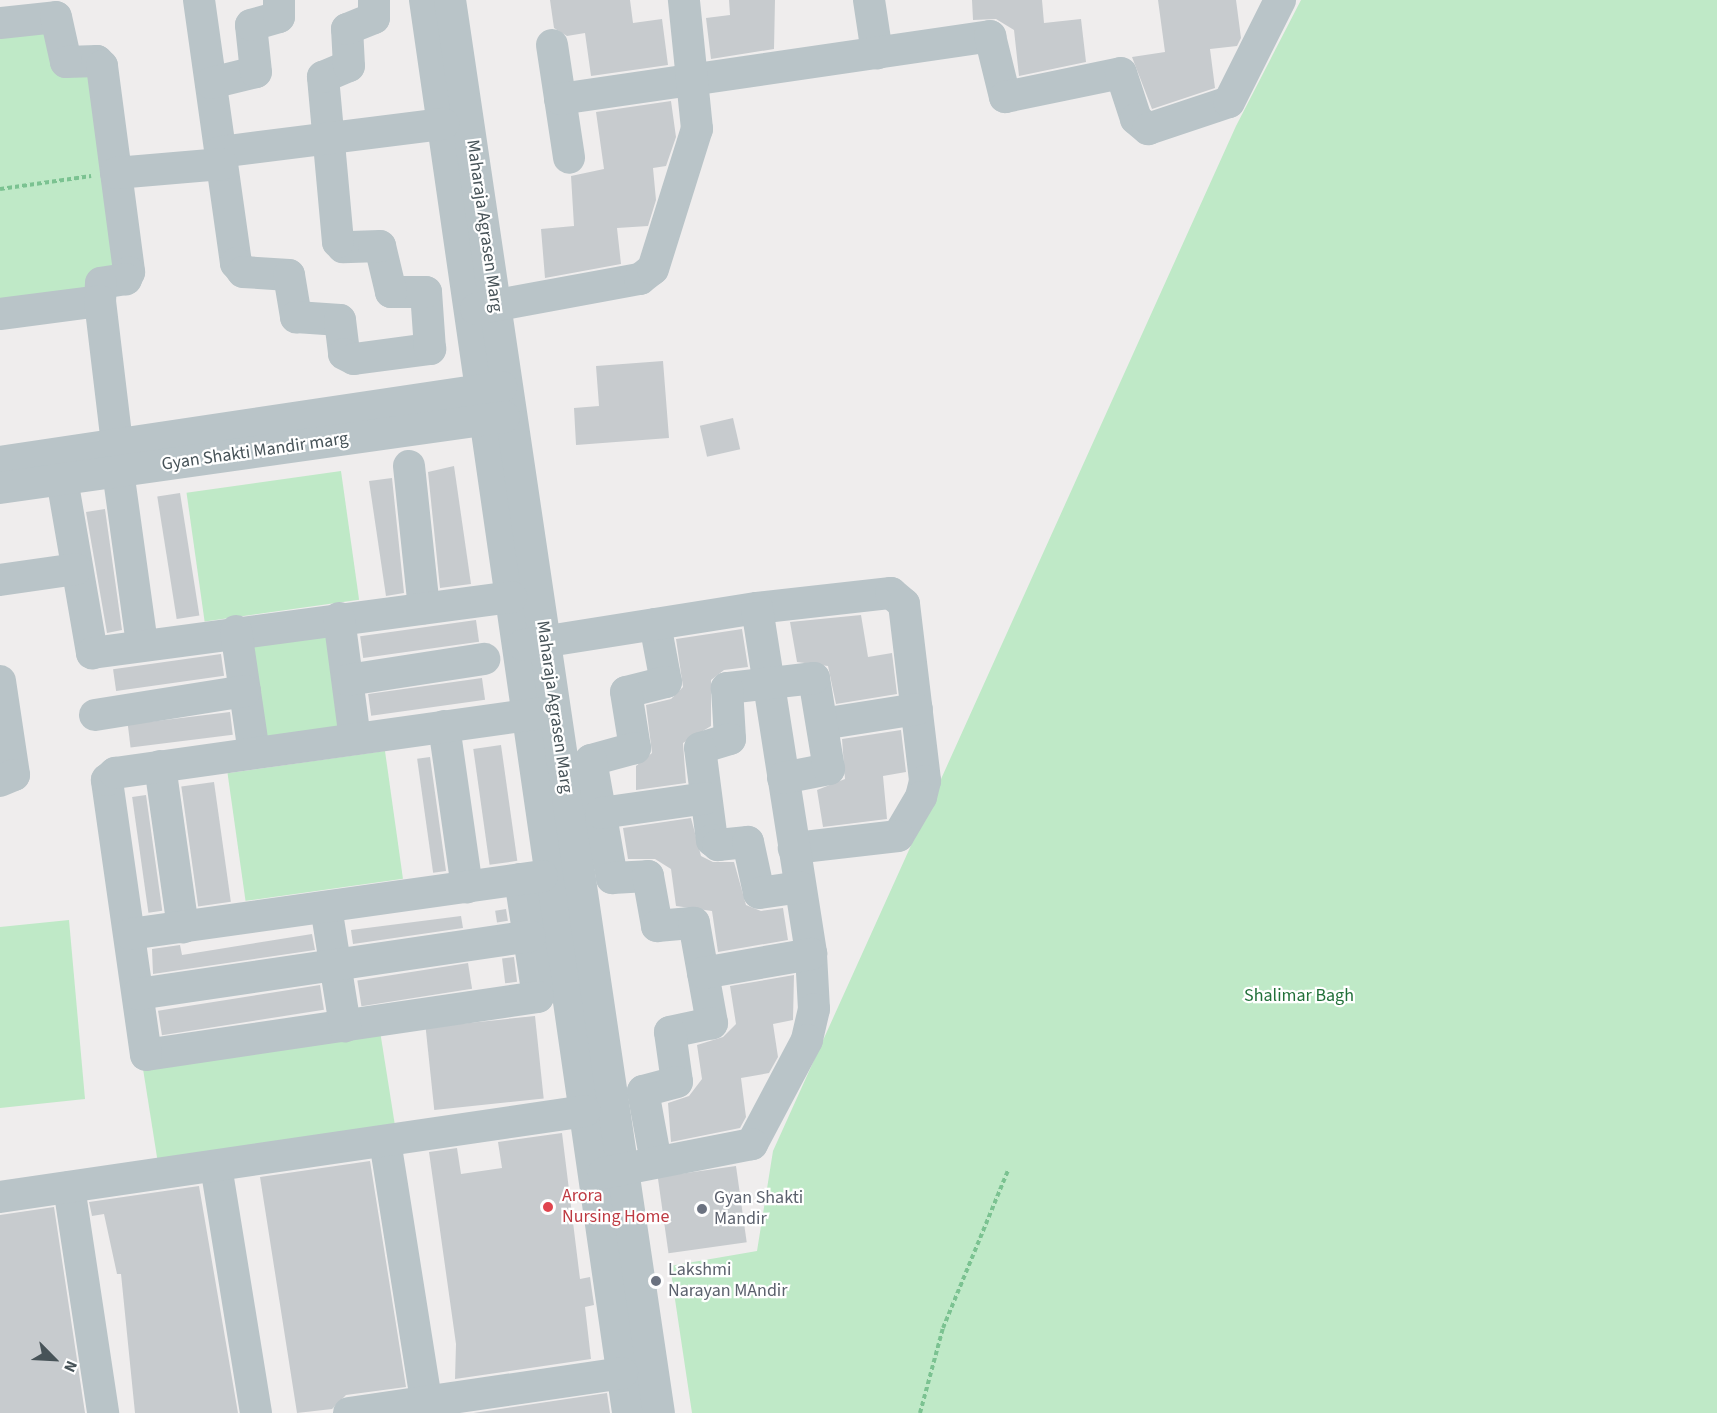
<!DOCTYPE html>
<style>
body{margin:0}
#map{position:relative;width:1717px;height:1413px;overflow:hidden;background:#efeded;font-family:"Source Sans 3",sans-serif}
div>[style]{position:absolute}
.green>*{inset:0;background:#bfe9c7;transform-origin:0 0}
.building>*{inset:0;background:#c7cbce;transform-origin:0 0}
.path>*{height:4px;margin-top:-2px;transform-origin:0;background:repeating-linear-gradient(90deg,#7bc291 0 4.5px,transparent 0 7.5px)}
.minor>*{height:32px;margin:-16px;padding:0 16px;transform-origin:16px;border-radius:16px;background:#b9c4c8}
.dots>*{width:16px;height:16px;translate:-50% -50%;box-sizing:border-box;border:3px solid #fff;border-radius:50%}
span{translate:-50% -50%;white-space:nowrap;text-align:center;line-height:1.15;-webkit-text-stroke:4.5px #fff;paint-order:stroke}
.street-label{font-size:18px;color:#475358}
.park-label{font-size:18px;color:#217039}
.health-label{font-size:18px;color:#be3a42}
.left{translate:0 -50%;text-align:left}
.worship-label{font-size:18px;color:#5b616d}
.north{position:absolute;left:24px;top:1329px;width:60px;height:60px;-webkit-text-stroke:4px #fff;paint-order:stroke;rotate:114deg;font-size:16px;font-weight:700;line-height:24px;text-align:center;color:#475358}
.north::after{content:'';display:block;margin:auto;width:21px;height:27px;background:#475358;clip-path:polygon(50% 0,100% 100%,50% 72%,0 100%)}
</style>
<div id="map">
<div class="green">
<div style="clip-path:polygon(1301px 0,1717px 0,1717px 1413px,692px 1413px,670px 1266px,757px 1251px,773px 1151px,1236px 126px)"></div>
<div style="clip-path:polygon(54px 22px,95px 71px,122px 273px,93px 294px,0 307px,0 30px)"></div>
<div style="left:341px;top:471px;width:130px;height:156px;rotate:82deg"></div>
<div style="left:328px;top:630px;width:101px;height:81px;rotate:81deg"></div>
<div style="left:385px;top:751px;width:129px;height:159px;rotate:82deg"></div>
<div style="clip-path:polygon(69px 920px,85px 1099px,0 1108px,0 927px)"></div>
<div style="left:380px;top:1031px;width:100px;height:240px;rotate:81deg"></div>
</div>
<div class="building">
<div style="clip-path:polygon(550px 0,630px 0,633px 23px,662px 19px,668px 65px,591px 76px,585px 33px,567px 36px,554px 28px)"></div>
<div style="clip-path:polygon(729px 0,775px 0,774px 49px,711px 59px,706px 18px,730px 15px)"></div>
<div style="clip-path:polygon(972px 0,1042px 0,1044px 23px,1081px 19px,1086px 62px,1019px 76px,1014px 30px,996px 19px,973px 20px)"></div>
<div style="clip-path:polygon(1158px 0,1236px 0,1241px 38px,1237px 46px,1210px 49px,1215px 88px,1152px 109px,1132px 57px,1165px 52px)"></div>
<div style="clip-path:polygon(671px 101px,676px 137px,666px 166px,653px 168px,656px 200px,648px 226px,617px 228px,621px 264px,545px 278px,541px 229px,574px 226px,571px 176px,604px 169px,596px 112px)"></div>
<div style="clip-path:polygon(663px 361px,669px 438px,576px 445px,574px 408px,599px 406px,596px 366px)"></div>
<div style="left:733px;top:418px;width:32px;height:34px;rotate:77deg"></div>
<div style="clip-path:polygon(454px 466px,471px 584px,440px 588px,428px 472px)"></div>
<div style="clip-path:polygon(392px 478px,404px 593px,386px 596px,369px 481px)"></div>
<div style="left:180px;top:493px;width:124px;height:23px;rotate:81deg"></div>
<div style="clip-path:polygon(105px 509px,122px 630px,107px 633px,86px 512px)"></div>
<div style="clip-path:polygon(861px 615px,868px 657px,892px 653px,897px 694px,836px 704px,828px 666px,797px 662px,790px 622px)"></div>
<div style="left:476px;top:620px;width:22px;height:117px;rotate:82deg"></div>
<div style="clip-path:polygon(742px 629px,748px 667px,724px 670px,711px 680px,711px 726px,683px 743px,686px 783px,636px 790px,636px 766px,652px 753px,646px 705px,671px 699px,683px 687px,676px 639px)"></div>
<div style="left:221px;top:654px;width:22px;height:109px;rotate:82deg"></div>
<div style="left:482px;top:678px;width:22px;height:115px;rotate:82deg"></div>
<div style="left:230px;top:712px;width:23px;height:103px;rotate:83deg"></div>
<div style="clip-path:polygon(901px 730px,906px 772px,883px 776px,887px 819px,823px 827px,817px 790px,845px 779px,842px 739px)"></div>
<div style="left:501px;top:745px;width:117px;height:28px;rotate:82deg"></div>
<div style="left:430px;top:757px;width:115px;height:13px;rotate:82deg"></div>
<div style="left:214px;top:782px;width:121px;height:33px;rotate:82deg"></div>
<div style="left:146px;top:795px;width:117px;height:14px;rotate:82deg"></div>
<div style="clip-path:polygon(691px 818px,701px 856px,713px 862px,734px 862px,746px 905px,761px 911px,783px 908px,788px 940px,718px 952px,712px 911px,676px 906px,671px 869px,655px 859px,628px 859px,623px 828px)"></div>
<div style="left:506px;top:909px;width:12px;height:11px;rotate:81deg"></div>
<div style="clip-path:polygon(461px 916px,463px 928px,353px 944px,351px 930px)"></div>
<div style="clip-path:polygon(312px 934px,315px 950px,153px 974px,152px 949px,180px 945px,182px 955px)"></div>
<div style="left:514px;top:957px;width:25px;height:12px;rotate:83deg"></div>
<div style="left:468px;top:963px;width:26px;height:112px;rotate:81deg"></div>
<div style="clip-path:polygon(794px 975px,793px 1020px,773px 1024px,778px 1057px,769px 1073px,741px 1078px,746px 1117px,740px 1128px,671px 1142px,668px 1103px,689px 1096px,702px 1079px,697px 1045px,723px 1037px,736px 1024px,730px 986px)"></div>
<div style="left:320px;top:985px;width:25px;height:164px;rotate:81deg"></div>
<div style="left:535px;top:1016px;width:83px;height:110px;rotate:84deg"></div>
<div style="clip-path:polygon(562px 1133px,580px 1279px,590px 1277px,594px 1305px,585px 1307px,591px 1359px,455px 1379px,456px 1344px,429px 1152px,457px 1148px,461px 1174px,502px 1168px,498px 1142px)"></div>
<div style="clip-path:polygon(370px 1161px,406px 1387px,346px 1395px,332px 1409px,297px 1413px,260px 1177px)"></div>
<div style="left:736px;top:1166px;width:77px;height:79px;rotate:82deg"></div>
<div style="clip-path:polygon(199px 1186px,238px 1413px,135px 1413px,121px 1274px,117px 1274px,104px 1214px,92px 1216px,89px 1202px)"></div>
<div style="clip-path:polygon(54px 1207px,85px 1413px,0 1413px,0 1215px)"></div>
<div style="clip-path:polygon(607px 1393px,610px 1413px,473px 1413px)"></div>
</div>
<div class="path">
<div style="left:0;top:189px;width:92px;rotate:-8.1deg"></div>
<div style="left:920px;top:1413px;width:88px;rotate:-74.9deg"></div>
<div style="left:943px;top:1328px;width:171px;rotate:-67.6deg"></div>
</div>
<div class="minor">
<div style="left:199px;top:0;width:266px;rotate:82deg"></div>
<div style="left:236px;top:263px;width:11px;rotate:52deg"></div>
<div style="left:243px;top:272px;width:46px;rotate:3.7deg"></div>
<div style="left:289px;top:275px;width:43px;rotate:80.5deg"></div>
<div style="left:296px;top:317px;width:44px;rotate:3.9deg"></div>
<div style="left:340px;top:320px;width:34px;rotate:83deg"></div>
<div style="left:344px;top:354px;width:11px;rotate:27deg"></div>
<div style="left:354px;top:359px;width:77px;rotate:-7.5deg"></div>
<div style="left:430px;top:349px;width:57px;rotate:-94deg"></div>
<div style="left:426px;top:292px;width:35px;rotate:180deg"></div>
<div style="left:391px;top:292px;width:47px;rotate:-103.4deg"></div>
<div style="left:380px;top:246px;width:37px;rotate:178deg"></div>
<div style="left:343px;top:247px;width:7px;rotate:-135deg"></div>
<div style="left:338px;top:242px;width:166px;rotate:-95.2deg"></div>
<div style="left:323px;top:77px;width:28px;rotate:-23deg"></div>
<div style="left:349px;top:66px;width:37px;rotate:-93deg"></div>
<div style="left:347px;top:29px;width:29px;rotate:-22deg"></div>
<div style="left:374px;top:18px;width:18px;rotate:-90deg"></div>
<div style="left:425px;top:0;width:1428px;rotate:81.82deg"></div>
<div style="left:450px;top:0;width:1428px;rotate:81.59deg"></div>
<div style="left:869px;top:0;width:54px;rotate:81.4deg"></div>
<div style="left:0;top:23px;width:56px;rotate:-6.1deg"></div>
<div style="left:56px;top:17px;width:46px;rotate:77.5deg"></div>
<div style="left:66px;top:62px;width:31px;rotate:-2deg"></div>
<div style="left:97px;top:61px;width:7px;rotate:45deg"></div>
<div style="left:102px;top:66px;width:208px;rotate:82.5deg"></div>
<div style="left:129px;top:272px;width:8px;rotate:113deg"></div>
<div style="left:126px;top:279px;width:25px;rotate:171deg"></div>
<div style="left:101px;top:283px;width:18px;rotate:93deg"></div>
<div style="left:100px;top:301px;width:101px;rotate:172.6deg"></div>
<div style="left:552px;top:45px;width:114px;rotate:81.4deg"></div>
<div style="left:211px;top:83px;width:46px;rotate:-13.7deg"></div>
<div style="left:256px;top:72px;width:47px;rotate:-96.1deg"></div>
<div style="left:251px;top:25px;width:29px;rotate:-16deg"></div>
<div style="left:279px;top:17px;width:17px;rotate:-90deg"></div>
<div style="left:560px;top:99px;width:435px;rotate:-8.3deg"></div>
<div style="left:990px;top:36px;width:63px;rotate:76.2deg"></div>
<div style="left:1005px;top:97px;width:118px;rotate:-11.7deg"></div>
<div style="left:1121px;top:73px;width:48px;rotate:71.9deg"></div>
<div style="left:1136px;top:119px;width:16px;rotate:40deg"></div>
<div style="left:1148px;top:129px;width:85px;rotate:-18.4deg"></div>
<div style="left:1229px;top:102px;width:114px;rotate:-63.4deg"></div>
<div style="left:220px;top:152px;width:225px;rotate:-7.2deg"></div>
<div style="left:116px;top:173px;width:106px;rotate:-4.9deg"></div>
<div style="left:100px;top:301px;width:144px;rotate:83.2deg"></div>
<div style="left:476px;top:309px;width:167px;rotate:-10.4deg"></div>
<div style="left:640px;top:279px;width:16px;rotate:-38deg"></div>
<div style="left:653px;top:269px;width:147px;rotate:-72.6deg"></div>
<div style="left:697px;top:129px;width:130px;rotate:-95.8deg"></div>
<div style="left:0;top:462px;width:507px;rotate:-8.51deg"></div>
<div style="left:409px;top:466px;width:143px;rotate:84deg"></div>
<div style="left:118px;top:471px;width:176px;rotate:82.1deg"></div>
<div style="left:62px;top:479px;width:177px;rotate:80.2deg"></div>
<div style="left:92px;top:653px;width:423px;rotate:-7.6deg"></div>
<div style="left:0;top:488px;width:509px;rotate:-8.02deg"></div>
<div style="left:0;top:580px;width:77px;rotate:-8.2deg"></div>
<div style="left:757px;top:608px;width:135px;rotate:-6.4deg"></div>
<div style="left:891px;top:593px;width:17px;rotate:40deg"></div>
<div style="left:904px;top:604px;width:178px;rotate:83.2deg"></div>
<div style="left:925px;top:781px;width:16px;rotate:104deg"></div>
<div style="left:921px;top:797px;width:45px;rotate:120.5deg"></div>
<div style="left:898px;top:836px;width:105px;rotate:173.4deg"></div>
<div style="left:339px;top:618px;width:122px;rotate:82.5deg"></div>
<div style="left:655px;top:624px;width:59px;rotate:79.3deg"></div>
<div style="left:666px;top:682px;width:41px;rotate:166deg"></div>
<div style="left:626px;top:692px;width:57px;rotate:80.9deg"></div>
<div style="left:635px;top:748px;width:46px;rotate:164.7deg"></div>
<div style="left:591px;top:760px;width:120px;rotate:79.9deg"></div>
<div style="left:612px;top:878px;width:36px;rotate:-3deg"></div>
<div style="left:648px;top:876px;width:51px;rotate:79.8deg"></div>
<div style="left:657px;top:926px;width:37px;rotate:-5deg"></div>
<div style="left:694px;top:923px;width:102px;rotate:79.8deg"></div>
<div style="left:712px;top:1023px;width:43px;rotate:167.9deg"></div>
<div style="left:670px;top:1032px;width:50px;rotate:82deg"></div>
<div style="left:677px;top:1082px;width:35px;rotate:165deg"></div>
<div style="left:643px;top:1091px;width:72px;rotate:79.6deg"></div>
<div style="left:236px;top:631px;width:123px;rotate:81.6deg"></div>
<div style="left:523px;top:645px;width:237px;rotate:-9deg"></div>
<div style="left:757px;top:608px;width:350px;rotate:81.1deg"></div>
<div style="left:811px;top:954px;width:55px;rotate:86.9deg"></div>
<div style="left:814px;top:1009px;width:32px;rotate:103deg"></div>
<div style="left:807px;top:1040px;width:118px;rotate:117.9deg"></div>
<div style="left:752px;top:1144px;width:151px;rotate:168.9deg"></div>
<div style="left:348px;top:680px;width:138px;rotate:-8.8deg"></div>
<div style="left:0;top:681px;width:95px;rotate:81.5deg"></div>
<div style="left:14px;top:775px;width:15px;rotate:157deg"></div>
<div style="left:95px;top:715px;width:152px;rotate:-9.1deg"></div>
<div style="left:822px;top:724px;width:96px;rotate:-9deg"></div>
<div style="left:444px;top:726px;width:163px;rotate:81.9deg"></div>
<div style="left:160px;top:766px;width:163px;rotate:81.9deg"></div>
<div style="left:783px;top:778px;width:47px;rotate:-11.1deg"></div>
<div style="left:829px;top:769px;width:92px;rotate:-99.4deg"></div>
<div style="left:814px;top:678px;width:88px;rotate:173.4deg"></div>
<div style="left:727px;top:688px;width:51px;rotate:86.6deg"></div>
<div style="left:730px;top:739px;width:31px;rotate:163deg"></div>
<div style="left:700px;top:748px;width:93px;rotate:82.6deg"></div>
<div style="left:712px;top:840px;width:8px;rotate:40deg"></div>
<div style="left:718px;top:845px;width:30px;rotate:-6deg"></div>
<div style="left:748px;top:842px;width:52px;rotate:77.8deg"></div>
<div style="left:759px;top:893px;width:41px;rotate:-8.3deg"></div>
<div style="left:601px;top:813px;width:106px;rotate:-8.1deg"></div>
<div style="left:520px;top:879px;width:119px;rotate:81.3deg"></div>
<div style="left:538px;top:997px;width:396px;rotate:171.6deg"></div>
<div style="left:146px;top:1055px;width:278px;rotate:-98.1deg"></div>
<div style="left:107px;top:780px;width:11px;rotate:-41deg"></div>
<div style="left:115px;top:773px;width:437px;rotate:-8deg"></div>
<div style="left:326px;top:907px;width:121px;rotate:80.9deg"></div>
<div style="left:130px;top:934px;width:416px;rotate:-8deg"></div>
<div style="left:703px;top:973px;width:110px;rotate:-10deg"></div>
<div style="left:138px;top:994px;width:396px;rotate:-8.4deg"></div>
<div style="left:385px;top:1141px;width:275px;rotate:81deg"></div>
<div style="left:216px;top:1166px;width:250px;rotate:80.8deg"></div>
<div style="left:69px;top:1187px;width:229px;rotate:81.4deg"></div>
<div style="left:0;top:1197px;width:591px;rotate:-8.36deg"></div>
<div style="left:349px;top:1413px;width:276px;rotate:-8.3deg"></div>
</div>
<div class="dots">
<div style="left:548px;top:1207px;background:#e0444e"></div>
<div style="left:702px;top:1209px;background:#6b7280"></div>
<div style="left:656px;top:1281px;background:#6b7280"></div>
</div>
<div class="street-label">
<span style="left:484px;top:226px;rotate:82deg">Maharaja Agrasen Marg</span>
<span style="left:255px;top:452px;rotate:-8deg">Gyan Shakti Mandir marg</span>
<span style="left:554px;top:707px;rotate:82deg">Maharaja Agrasen Marg</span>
</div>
<div class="park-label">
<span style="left:1299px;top:996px">Shalimar Bagh</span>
</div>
<div class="health-label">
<span class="left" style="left:562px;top:1207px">Arora<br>Nursing Home</span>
</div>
<div class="worship-label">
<span class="left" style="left:714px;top:1209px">Gyan Shakti<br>Mandir</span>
<span class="left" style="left:668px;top:1281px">Lakshmi<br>Narayan MAndir</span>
</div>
<div class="north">N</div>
</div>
